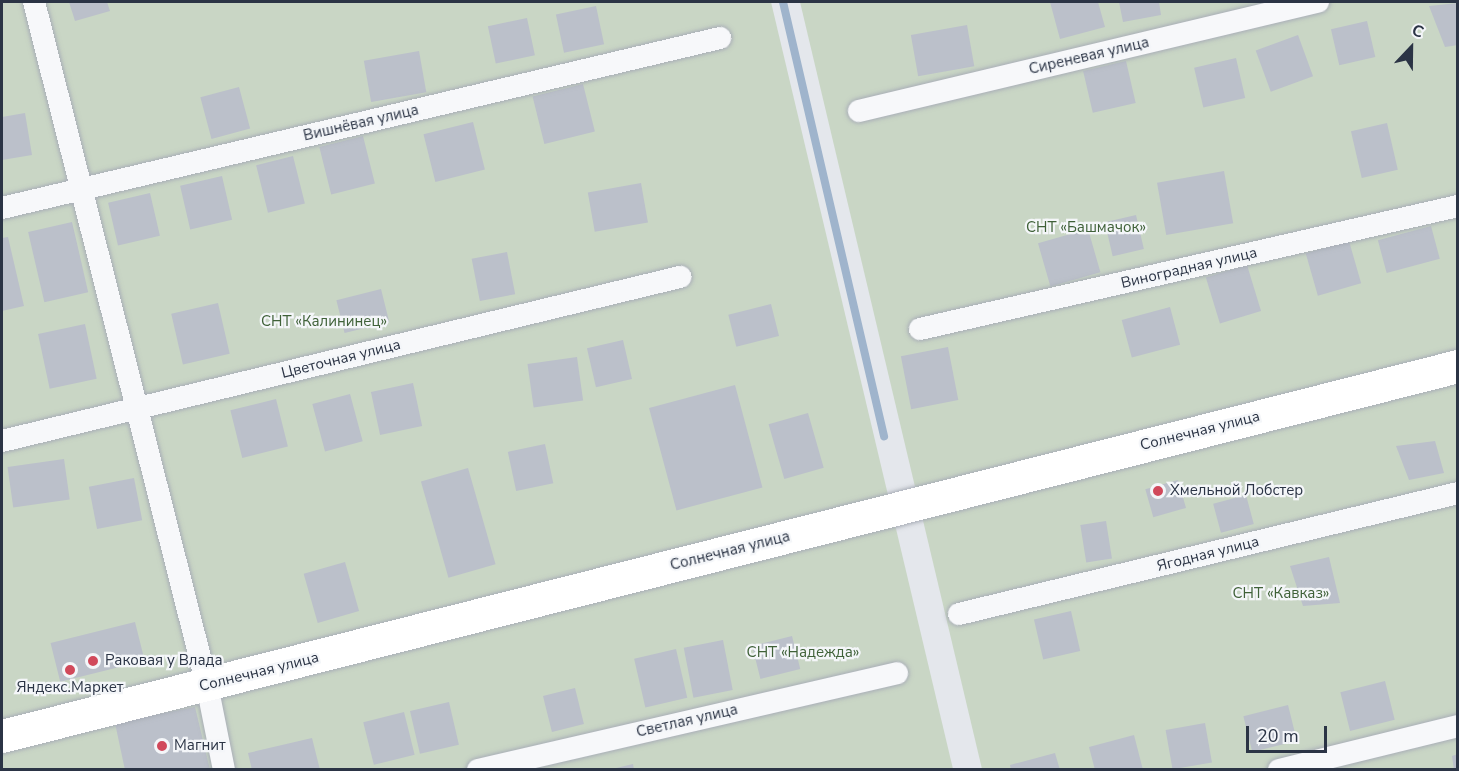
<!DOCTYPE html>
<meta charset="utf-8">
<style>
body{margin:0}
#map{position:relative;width:1459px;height:771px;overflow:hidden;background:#e4e7ec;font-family:"Nunito Sans",sans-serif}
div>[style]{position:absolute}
.green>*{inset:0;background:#c9d6c5}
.stream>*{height:8px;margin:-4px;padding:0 4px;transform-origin:4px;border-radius:4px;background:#9fb4cc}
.building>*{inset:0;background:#bbc0ca;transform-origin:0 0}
.roads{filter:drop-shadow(0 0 2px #a9aeb7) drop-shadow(0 0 2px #a9aeb7)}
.street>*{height:22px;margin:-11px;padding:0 11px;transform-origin:11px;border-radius:11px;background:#f7f8fa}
.secondary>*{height:33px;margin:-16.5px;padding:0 16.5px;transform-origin:16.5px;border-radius:16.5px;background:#fff}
.dots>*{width:16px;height:16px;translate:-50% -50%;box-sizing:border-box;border:3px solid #f4f6f9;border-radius:50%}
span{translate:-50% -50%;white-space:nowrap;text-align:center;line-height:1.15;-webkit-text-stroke:4.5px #f4f6f9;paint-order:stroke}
.street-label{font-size:15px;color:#2b3445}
.park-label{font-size:15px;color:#3f6138}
.poi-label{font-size:15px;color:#2b3445}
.left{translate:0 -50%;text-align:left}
.frame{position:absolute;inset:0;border:3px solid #2b3445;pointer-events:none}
.north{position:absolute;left:1381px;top:18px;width:60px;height:60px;-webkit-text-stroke:4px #f4f6f9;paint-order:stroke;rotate:22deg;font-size:16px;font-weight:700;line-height:24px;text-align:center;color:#2b3445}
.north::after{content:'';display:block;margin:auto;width:21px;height:27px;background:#2b3445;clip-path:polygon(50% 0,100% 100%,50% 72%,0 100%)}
.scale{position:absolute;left:1246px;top:726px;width:81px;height:27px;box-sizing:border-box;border:3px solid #2b3445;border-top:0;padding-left:8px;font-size:18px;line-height:21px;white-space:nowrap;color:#2b3445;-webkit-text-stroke:4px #f4f6f9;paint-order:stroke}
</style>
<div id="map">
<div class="green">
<div style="clip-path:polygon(2px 2px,771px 2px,953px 769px,2px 770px)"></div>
<div style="clip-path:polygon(800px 2px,1457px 2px,1457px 769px,982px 769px)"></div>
</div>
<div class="stream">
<div style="left:783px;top:2px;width:446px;rotate:76.9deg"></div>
</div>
<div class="building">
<div style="clip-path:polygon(69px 2px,107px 2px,110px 11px,75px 21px)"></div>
<div style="clip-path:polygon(1050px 2px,1098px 2px,1105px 27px,1060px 39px)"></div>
<div style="clip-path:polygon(1119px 2px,1159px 2px,1161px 15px,1123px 22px)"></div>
<div style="clip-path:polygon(1458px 3px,1458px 45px,1445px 47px,1429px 6px)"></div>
<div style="left:596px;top:6px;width:39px;height:41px;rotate:78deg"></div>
<div style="left:527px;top:18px;width:38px;height:40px;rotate:78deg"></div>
<div style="left:1367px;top:21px;width:37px;height:37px;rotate:77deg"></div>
<div style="left:967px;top:25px;width:42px;height:57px;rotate:80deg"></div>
<div style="left:1298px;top:35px;width:44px;height:45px;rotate:70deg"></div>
<div style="left:419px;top:51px;width:42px;height:56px;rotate:80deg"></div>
<div style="left:1236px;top:58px;width:41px;height:43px;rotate:77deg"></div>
<div style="left:1126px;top:61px;width:43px;height:44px;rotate:77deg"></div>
<div style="left:583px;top:84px;width:49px;height:52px;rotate:76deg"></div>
<div style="left:239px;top:87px;width:43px;height:40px;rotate:75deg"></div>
<div style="clip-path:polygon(25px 113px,32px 155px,2px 160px,2px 117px)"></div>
<div style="left:473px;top:122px;width:49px;height:51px;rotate:76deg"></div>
<div style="left:1387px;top:123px;width:48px;height:37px;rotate:77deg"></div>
<div style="left:363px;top:136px;width:49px;height:45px;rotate:76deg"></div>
<div style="left:293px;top:156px;width:49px;height:38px;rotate:76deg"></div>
<div style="left:1224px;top:171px;width:53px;height:68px;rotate:80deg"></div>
<div style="left:222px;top:176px;width:45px;height:43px;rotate:77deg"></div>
<div style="left:641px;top:183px;width:40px;height:54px;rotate:80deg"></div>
<div style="left:150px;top:193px;width:44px;height:43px;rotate:77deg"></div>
<div style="left:1136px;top:215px;width:35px;height:32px;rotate:77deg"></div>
<div style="left:72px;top:222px;width:72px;height:45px;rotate:77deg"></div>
<div style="left:1431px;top:226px;width:34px;height:55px;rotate:75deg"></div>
<div style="left:1088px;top:229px;width:45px;height:52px;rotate:74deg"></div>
<div style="clip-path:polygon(8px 237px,24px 306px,2px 311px,2px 238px)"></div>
<div style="left:1349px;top:241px;width:44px;height:45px;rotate:74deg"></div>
<div style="left:507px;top:252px;width:43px;height:36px;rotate:79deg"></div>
<div style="left:1247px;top:265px;width:48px;height:43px;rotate:73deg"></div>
<div style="left:381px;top:289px;width:34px;height:46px;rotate:76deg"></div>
<div style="left:218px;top:303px;width:52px;height:48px;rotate:77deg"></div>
<div style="left:771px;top:304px;width:33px;height:44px;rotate:76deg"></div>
<div style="left:1170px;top:307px;width:39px;height:50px;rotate:75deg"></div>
<div style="left:85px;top:324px;width:56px;height:48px;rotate:78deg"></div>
<div style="left:623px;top:340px;width:40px;height:37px;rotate:77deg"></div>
<div style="left:948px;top:347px;width:54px;height:48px;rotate:79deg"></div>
<div style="left:577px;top:357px;width:44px;height:50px;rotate:82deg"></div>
<div style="left:413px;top:383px;width:44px;height:43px;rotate:78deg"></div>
<div style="left:735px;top:385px;width:106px;height:89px;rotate:75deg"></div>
<div style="left:350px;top:394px;width:49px;height:39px;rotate:75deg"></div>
<div style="left:276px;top:399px;width:49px;height:47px;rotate:76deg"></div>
<div style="left:808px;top:413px;width:57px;height:41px;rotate:74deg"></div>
<div style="clip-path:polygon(1435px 441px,1444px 473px,1409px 480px,1396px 446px)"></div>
<div style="left:545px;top:444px;width:40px;height:38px;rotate:78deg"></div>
<div style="left:64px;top:459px;width:41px;height:57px;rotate:82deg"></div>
<div style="left:468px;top:468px;width:100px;height:49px;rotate:74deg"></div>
<div style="left:134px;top:478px;width:43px;height:46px;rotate:79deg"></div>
<div style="left:1178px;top:480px;width:29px;height:34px;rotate:74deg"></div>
<div style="left:1246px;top:495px;width:30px;height:34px;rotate:75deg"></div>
<div style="left:1106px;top:521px;width:38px;height:26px;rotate:81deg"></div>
<div style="clip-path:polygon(1329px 557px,1340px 603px,1303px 606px,1290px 566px)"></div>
<div style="left:345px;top:562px;width:51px;height:43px;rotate:74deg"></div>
<div style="left:1071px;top:611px;width:41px;height:38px;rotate:77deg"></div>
<div style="left:135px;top:622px;width:40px;height:87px;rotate:76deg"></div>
<div style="left:792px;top:636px;width:34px;height:41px;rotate:76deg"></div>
<div style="left:723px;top:640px;width:51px;height:40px;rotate:79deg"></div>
<div style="left:676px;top:649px;width:50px;height:43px;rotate:77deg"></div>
<div style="left:1385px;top:681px;width:40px;height:46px;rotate:76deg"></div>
<div style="left:575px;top:688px;width:37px;height:33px;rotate:76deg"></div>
<div style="left:449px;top:702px;width:44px;height:40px;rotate:77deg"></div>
<div style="left:1288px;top:705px;width:37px;height:46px;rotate:76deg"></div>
<div style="clip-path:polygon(195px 707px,210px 770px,125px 770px,115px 723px)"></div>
<div style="left:404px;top:712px;width:44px;height:42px;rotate:76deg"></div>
<div style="left:1205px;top:723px;width:40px;height:40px;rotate:80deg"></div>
<div style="clip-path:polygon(1134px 735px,1143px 770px,1095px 770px,1089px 747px)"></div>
<div style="clip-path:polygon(312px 738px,320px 770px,252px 770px,248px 753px)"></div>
<div style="clip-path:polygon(1055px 753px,1060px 770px,1011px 770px,1010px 765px)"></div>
<div style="clip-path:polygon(1458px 754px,1458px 770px,1454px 770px,1452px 756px)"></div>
<div style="clip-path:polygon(633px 764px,634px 770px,612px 770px,612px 769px)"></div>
</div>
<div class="roads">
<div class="street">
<div style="left:34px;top:2px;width:705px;rotate:75.79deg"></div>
<div style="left:207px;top:685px;width:87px;rotate:78.7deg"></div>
<div style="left:859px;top:111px;width:472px;rotate:-13.4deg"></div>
<div style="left:2px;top:208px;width:738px;rotate:-13.32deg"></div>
<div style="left:920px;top:329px;width:552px;rotate:-12.88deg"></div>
<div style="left:2px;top:441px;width:698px;rotate:-13.6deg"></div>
<div style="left:959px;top:614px;width:513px;rotate:-13.63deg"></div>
<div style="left:478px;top:770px;width:430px;rotate:-13deg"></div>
<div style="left:1279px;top:770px;width:184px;rotate:-13.8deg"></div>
</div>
<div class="secondary">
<div style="left:2px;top:736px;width:1502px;rotate:-14.26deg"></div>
</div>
</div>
<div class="dots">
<div style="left:1158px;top:491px;background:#d1495b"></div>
<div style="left:93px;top:661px;background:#d1495b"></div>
<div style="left:70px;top:670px;background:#d1495b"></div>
<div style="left:162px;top:746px;background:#d1495b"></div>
</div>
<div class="street-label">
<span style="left:1089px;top:56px;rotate:-13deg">Сиреневая улица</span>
<span style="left:361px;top:123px;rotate:-13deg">Вишнёвая улица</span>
<span style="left:1189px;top:268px;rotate:-13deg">Виноградная улица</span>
<span style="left:341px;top:359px;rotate:-14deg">Цветочная улица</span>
<span style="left:1200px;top:431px;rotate:-14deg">Солнечная улица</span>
<span style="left:730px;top:551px;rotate:-14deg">Солнечная улица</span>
<span style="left:1208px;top:554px;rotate:-14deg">Ягодная улица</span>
<span style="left:259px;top:672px;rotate:-14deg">Солнечная улица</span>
<span style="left:687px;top:721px;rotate:-13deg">Светлая улица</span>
</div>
<div class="park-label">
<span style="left:1086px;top:228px">СНТ «Башмачок»</span>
<span style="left:324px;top:322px">СНТ «Калининец»</span>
<span style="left:1281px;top:594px">СНТ «Кавказ»</span>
<span style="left:803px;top:653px">СНТ «Надежда»</span>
</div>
<div class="poi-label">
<span class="left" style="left:1170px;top:491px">Хмельной Лобстер</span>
<span class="left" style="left:105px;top:661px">Раковая у Влада</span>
<span style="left:70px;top:688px">Яндекс.Маркет</span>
<span class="left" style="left:174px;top:746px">Магнит</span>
</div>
<div class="frame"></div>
<div class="north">С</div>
<div class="scale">20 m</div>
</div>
